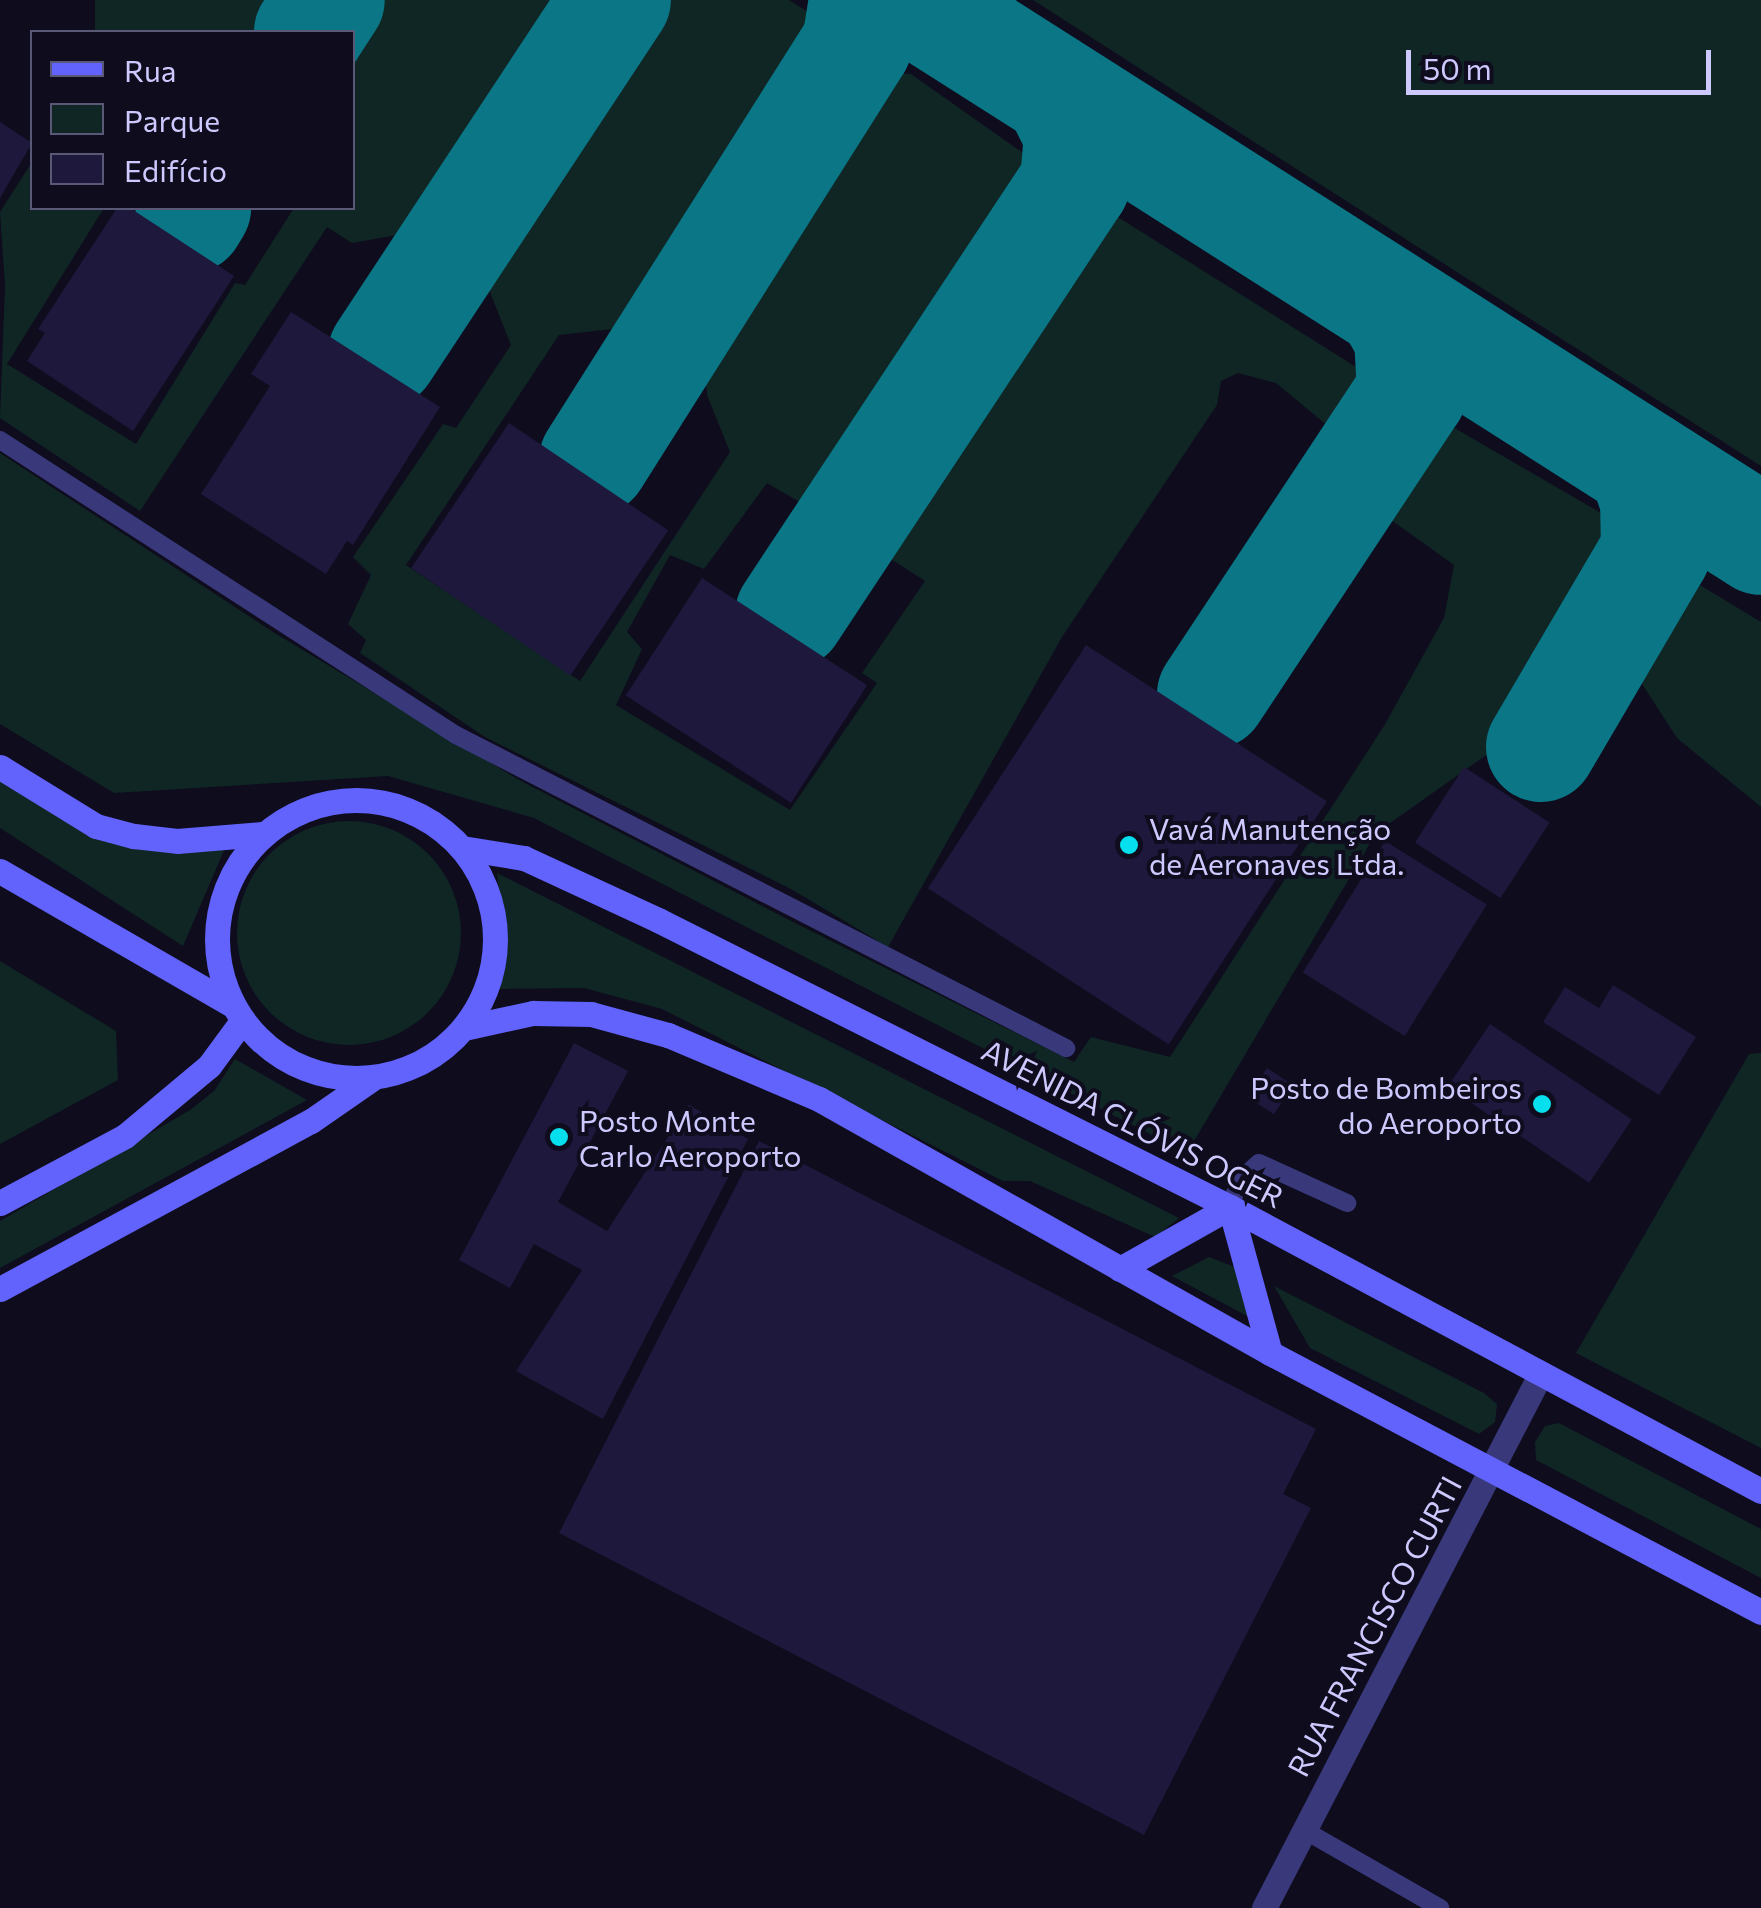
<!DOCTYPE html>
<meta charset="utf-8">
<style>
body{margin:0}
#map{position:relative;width:1761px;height:1908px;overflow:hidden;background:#0e0c1d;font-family:Commissioner,sans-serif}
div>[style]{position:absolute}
.green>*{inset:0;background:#0f2625;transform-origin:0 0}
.round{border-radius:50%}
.taxiway>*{height:110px;margin:-55px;padding:0 55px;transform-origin:55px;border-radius:55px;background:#0a7686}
.building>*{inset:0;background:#1e183d;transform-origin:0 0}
.service>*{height:18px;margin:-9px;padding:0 9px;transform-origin:9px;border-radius:9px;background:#38387b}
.minor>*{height:25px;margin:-12.5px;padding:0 12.5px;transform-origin:12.5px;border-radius:12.5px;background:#38387b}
.secondary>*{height:25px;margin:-12.5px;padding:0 12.5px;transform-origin:12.5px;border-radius:12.5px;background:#6263fc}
.secondary>.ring{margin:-12.5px;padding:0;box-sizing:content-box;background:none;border:25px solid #6263fc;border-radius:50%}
.dots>*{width:28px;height:28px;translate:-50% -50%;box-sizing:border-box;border:5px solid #0e0c1d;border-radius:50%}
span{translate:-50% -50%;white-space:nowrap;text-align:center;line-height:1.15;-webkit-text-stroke:8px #0e0c1d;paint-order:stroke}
.poi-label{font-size:30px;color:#cdc9fe}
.left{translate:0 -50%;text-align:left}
.right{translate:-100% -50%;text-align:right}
.street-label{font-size:30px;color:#cdc9fe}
.legend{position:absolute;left:30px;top:30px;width:325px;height:180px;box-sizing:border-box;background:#0e0c1d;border:2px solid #5a5877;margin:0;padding:12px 18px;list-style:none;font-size:30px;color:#cdc9fe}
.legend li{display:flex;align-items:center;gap:20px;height:50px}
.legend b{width:50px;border:2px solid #5a5877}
.scale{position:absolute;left:1406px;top:50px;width:305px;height:45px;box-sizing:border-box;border:5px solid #cdc9fe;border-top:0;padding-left:12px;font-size:30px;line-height:35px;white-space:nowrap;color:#cdc9fe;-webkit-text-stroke:8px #0e0c1d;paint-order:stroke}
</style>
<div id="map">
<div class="green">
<div style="left:95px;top:0;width:211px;height:32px"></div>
<div style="clip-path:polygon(362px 0,580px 0,430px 229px,352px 243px,327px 227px,140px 511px,0 418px,5px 286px,0 212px,32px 162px,32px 208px,104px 208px,7px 364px,136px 444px,235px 283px,245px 285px,294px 208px,352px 208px,352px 32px,340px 32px)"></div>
<div style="clip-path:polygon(647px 0,789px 0,819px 19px,825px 56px,657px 311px,630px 327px,559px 335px,406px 565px,580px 681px,730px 452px,707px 395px,702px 339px,864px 81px,887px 72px,911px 74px,1033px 160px,1042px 180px,1035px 200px,822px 515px,767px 483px,704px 569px,670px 555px,627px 632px,642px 649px,616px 705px,790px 810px,877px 683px,862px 673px,925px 581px,874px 548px,888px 510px,1082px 222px,1113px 214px,1356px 367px,1364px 379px,1361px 400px,1334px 431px,1276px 383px,1238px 373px,1221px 381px,1217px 405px,1062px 637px,888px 947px,791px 889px,485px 737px,360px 653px,366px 640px,348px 624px,371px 575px,353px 557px,443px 424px,456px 428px,511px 345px,476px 257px)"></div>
<div style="clip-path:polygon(1033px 0,1761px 0,1761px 466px,1502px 301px)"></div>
<div style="clip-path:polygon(1439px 419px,1613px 520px,1620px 545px,1598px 602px,1516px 734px,1376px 833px,1187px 1153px,534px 818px,388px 776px,114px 793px,0 724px,0 453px,273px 632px,521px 781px,793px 922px,1074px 1062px,1091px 1037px,1170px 1057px,1384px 726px,1444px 618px,1454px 565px,1373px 507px,1416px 431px)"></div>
<div style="clip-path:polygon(1690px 579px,1761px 622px,1761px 807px,1677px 738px,1622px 653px,1669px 587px)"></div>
<div style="clip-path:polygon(0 777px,108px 841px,225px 848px,183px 946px,0 828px)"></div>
<div class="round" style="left:237px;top:821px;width:224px;height:224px"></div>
<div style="clip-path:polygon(497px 873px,1179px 1218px,1155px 1237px,1030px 1181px,1003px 1181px,662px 1009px,584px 988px,495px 989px,506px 947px)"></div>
<div style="clip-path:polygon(0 961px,116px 1031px,118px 1080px,0 1144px)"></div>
<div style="clip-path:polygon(1761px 1053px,1761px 1448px,1576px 1353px,1749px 1054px)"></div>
<div style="clip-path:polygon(235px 1059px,307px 1100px,0 1268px,0 1221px,190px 1110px,214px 1091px)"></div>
<div style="clip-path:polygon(1209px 1257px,1235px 1267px,1249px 1317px,1172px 1276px)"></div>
<div style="clip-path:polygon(1274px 1286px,1484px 1393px,1497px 1404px,1495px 1422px,1479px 1434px,1310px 1348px)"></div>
<div style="clip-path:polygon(1559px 1423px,1761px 1529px,1761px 1578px,1536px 1460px,1535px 1442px,1545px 1426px)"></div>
</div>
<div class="taxiway">
<div style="left:913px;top:0;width:1005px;rotate:32.49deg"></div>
<div style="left:309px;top:32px;width:38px;rotate:-57deg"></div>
<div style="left:190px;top:218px;width:12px;rotate:-59deg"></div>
<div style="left:383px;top:353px;width:423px;rotate:-56.6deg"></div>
<div style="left:594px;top:460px;width:492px;rotate:-57.7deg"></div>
<div style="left:857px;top:44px;width:45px;rotate:-81deg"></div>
<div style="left:790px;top:614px;width:517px;rotate:-56.53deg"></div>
<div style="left:1075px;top:183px;width:49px;rotate:-85.3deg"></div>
<div style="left:1079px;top:134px;width:42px;rotate:-116.6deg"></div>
<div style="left:1212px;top:694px;width:362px;rotate:-56.5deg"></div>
<div style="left:1412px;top:392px;width:56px;rotate:-93.1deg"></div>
<div style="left:1409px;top:336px;width:34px;rotate:-120deg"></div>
<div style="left:1541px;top:747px;width:227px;rotate:-59.6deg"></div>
<div style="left:1656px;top:551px;width:51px;rotate:-91.1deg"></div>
<div style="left:1655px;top:500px;width:37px;rotate:-109deg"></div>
</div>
<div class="building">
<div style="clip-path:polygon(0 122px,32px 143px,0 198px)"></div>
<div style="clip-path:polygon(117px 208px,130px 208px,234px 276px,133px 431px,27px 361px,45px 333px,38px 329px)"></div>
<div style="clip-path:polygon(291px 312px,440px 407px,353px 545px,347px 541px,326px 574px,201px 494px,270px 386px,251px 374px)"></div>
<div style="left:509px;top:423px;width:192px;height:175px;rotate:34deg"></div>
<div style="left:702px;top:578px;width:197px;height:140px;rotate:33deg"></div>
<div style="left:1086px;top:645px;width:287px;height:290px;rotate:33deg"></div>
<div style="left:1464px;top:767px;width:102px;height:90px;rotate:33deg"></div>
<div style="left:1385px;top:841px;width:120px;height:155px;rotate:32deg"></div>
<div style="clip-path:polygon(1613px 985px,1696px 1037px,1659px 1095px,1543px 1022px,1565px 987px,1599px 1008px)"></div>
<div style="left:1490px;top:1024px;width:171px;height:76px;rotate:34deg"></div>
<div style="clip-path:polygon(574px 1043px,628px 1071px,558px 1202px,607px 1231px,689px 1105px,748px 1139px,603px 1419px,516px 1371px,582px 1270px,534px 1244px,510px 1288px,459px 1260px)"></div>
<div style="left:1267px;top:1068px;width:31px;height:35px;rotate:33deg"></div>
<div style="clip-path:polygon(759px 1141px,1316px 1429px,1283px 1494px,1311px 1508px,1144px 1835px,559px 1533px)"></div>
</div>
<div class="service">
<div style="left:0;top:440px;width:543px;rotate:32.9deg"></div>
<div style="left:456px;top:735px;width:686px;rotate:27.16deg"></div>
<div style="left:1230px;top:1207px;width:29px;rotate:-70deg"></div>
<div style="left:1240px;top:1180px;width:25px;rotate:-42deg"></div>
<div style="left:1259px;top:1163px;width:97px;rotate:24.4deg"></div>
<div style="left:1304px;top:1830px;width:157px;rotate:29.8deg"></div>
</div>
<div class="minor">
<div style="left:1264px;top:1908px;width:602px;rotate:-62.63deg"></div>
</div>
<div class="secondary">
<div style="left:0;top:767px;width:113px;rotate:31.6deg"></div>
<div style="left:96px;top:826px;width:39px;rotate:15deg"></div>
<div style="left:134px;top:836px;width:43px;rotate:6.6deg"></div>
<div style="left:177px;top:841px;width:85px;rotate:-4.7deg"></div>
<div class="ring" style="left:217px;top:800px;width:253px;height:253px"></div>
<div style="left:462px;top:848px;width:63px;rotate:9.2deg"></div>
<div style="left:524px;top:858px;width:148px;rotate:24.8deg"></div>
<div style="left:658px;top:920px;width:640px;rotate:26.65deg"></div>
<div style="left:1230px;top:1207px;width:602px;rotate:28.14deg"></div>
<div style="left:0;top:871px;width:268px;rotate:30deg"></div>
<div style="left:464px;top:1028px;width:71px;rotate:-12.3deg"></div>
<div style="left:533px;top:1013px;width:58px;rotate:1deg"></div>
<div style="left:591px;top:1014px;width:80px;rotate:15.3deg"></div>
<div style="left:668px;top:1035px;width:164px;rotate:23deg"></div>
<div style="left:819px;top:1099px;width:518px;rotate:29.39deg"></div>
<div style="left:1270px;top:1353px;width:555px;rotate:27.81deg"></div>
<div style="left:0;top:1203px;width:142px;rotate:-28.2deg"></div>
<div style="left:125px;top:1136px;width:109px;rotate:-39.8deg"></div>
<div style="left:209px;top:1066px;width:56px;rotate:-53.7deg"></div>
<div style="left:1230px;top:1207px;width:151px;rotate:74.7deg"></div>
<div style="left:1120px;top:1269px;width:126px;rotate:-29.4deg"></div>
<div style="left:0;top:1289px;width:353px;rotate:-28.4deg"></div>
<div style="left:311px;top:1121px;width:75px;rotate:-34.7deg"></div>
</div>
<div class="dots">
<div style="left:1129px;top:845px;background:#05dfee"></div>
<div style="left:1542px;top:1104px;background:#05dfee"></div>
<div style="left:559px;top:1137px;background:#05dfee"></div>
</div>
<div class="poi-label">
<span class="left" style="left:1149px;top:845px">Vavá Manutenção<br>de Aeronaves Ltda.</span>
<span class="right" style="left:1522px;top:1104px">Posto de Bombeiros<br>do Aeroporto</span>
<span class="left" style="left:579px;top:1137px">Posto Monte<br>Carlo Aeroporto</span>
</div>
<div class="street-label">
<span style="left:1133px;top:1123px;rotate:27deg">AVENIDA CLÓVIS OGER</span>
<span style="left:1374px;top:1626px;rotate:-62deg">RUA FRANCISCO CURTI</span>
</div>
<ul class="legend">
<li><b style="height:12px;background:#6263fc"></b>Rua</li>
<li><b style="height:28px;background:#0f2625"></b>Parque</li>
<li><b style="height:28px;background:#1e183d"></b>Edifício</li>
</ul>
<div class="scale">50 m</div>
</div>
